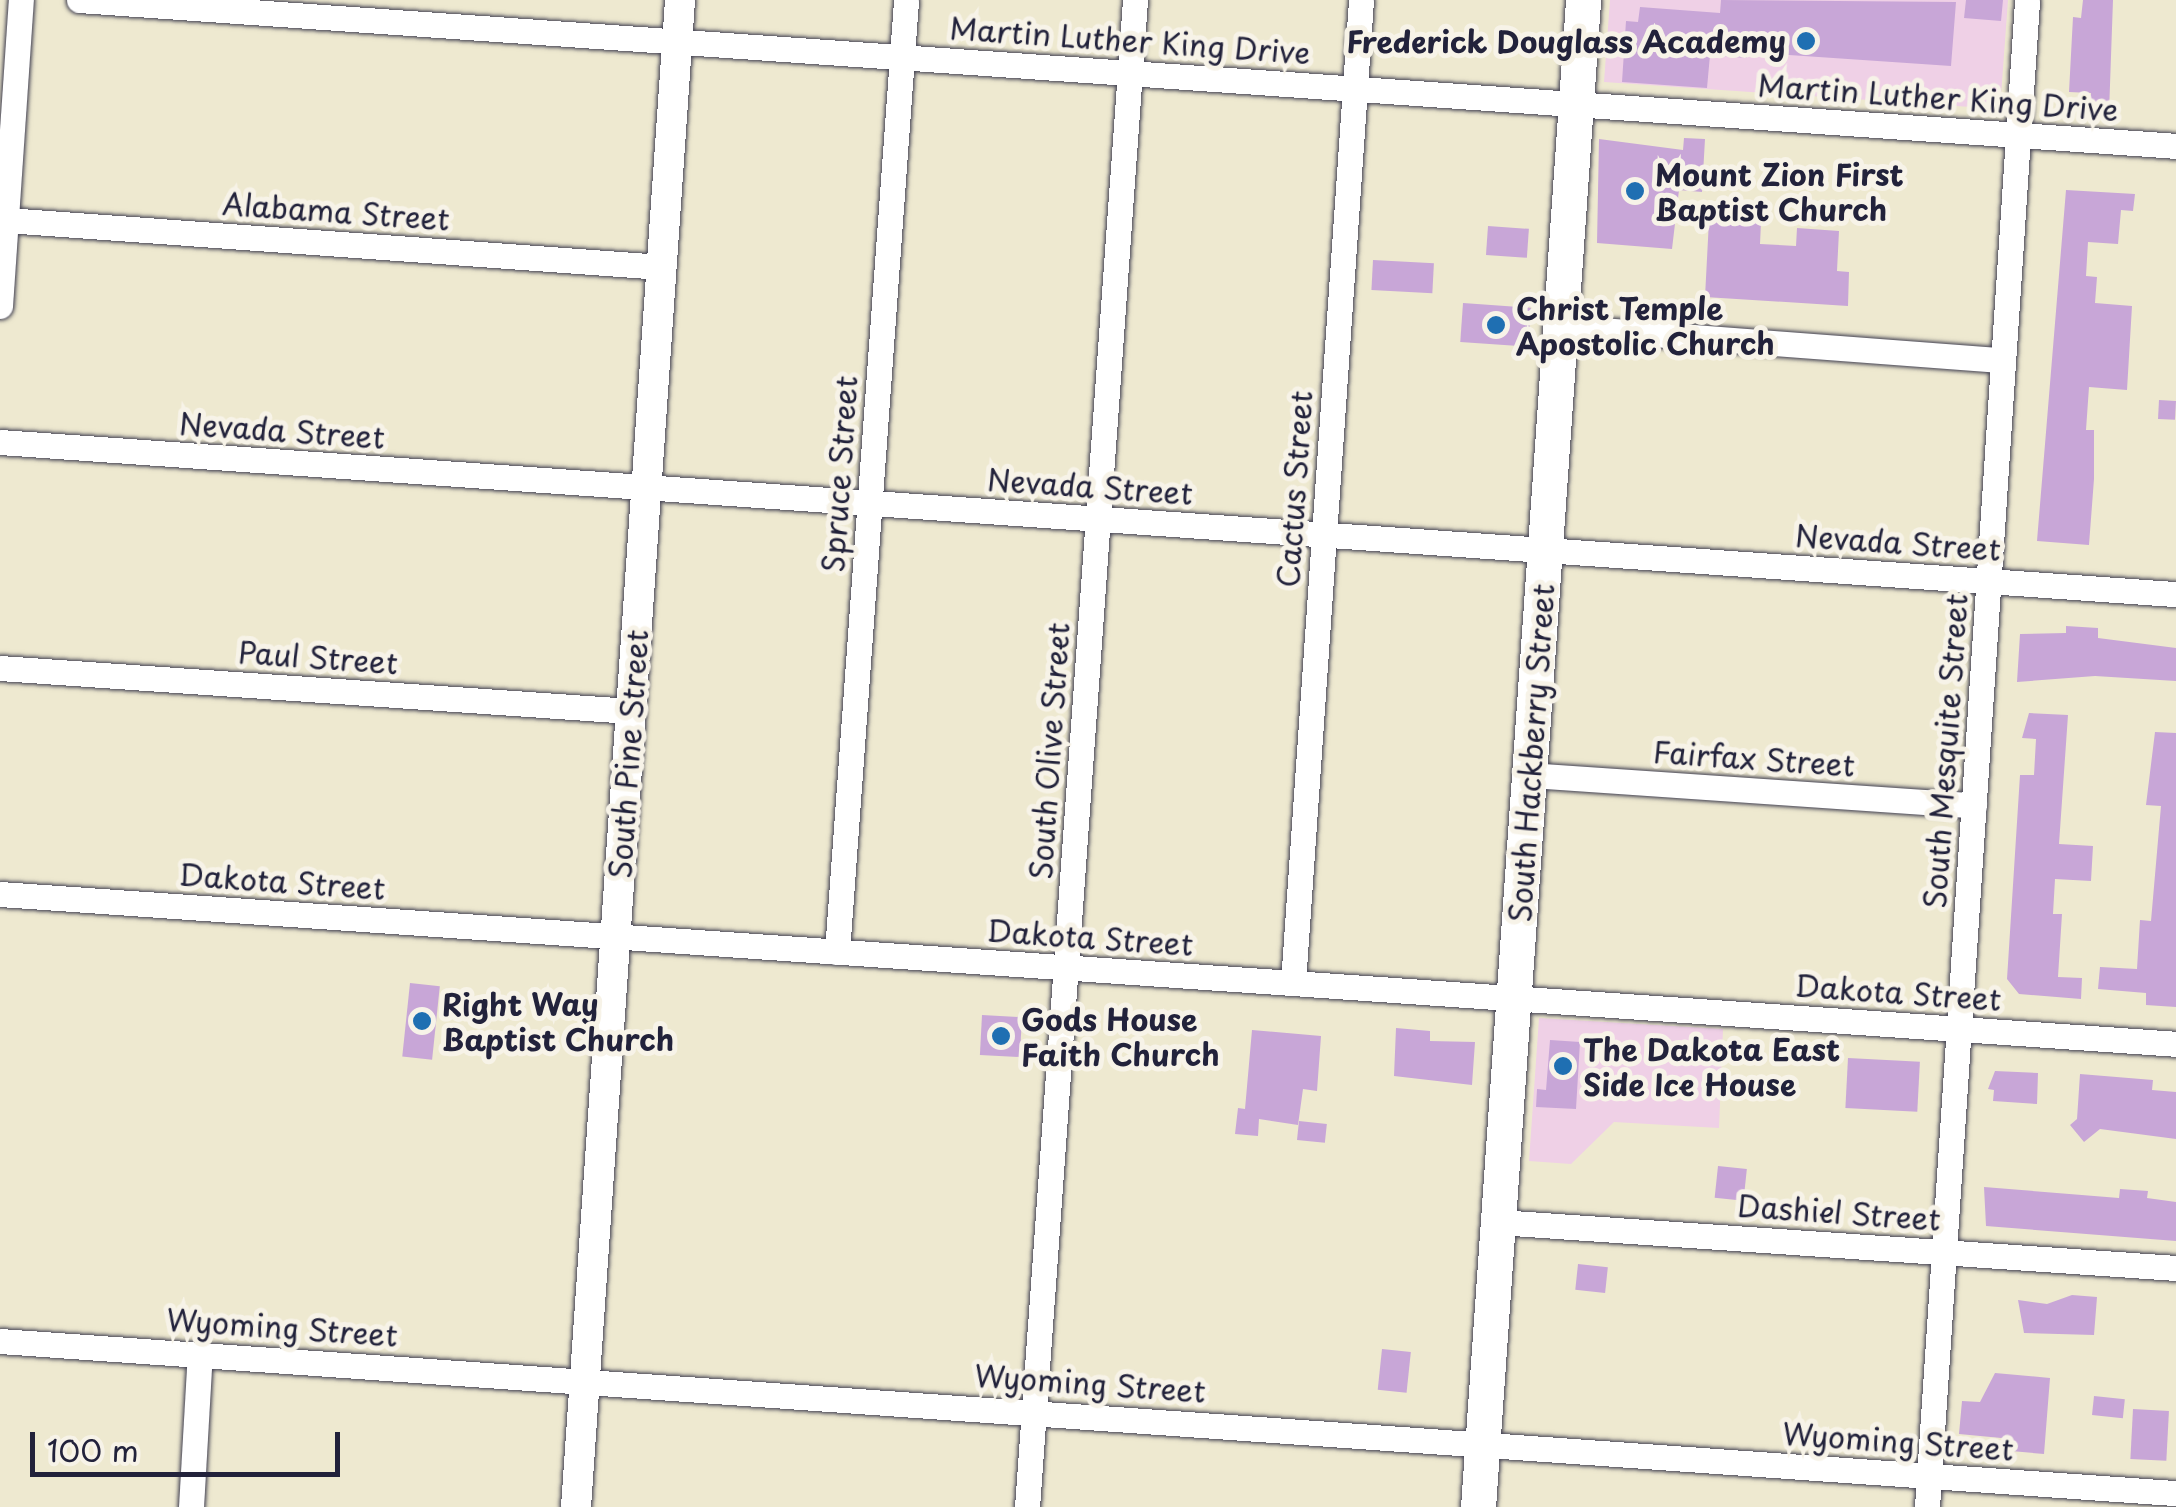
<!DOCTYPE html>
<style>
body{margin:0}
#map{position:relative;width:2176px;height:1507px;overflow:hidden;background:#eee9d0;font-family:"Playpen Sans",sans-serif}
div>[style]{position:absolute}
.built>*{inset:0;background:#efd0e6}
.building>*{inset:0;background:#c8a6d7;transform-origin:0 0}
.roads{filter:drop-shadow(0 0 2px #414051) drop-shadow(0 0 2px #414051)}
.minor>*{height:25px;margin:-12.5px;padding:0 12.5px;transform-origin:12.5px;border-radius:12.5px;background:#fff}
.tertiary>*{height:30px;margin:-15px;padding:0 15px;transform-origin:15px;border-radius:15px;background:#fff}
.secondary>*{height:35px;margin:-17.5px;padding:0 17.5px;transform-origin:17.5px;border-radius:17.5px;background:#fff}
.dots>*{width:28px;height:28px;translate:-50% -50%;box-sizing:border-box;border:5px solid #f7f3e8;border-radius:50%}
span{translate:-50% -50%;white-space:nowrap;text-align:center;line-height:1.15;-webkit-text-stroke:10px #f7f3e8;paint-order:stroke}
.street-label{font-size:30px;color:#22223b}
.poi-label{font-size:30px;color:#22223b;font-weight:700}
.right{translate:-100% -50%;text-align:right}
.left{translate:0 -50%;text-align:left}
.scale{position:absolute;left:30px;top:1432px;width:310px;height:45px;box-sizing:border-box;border:5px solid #22223b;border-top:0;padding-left:12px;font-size:30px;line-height:35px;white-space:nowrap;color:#22223b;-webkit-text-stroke:8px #f7f3e8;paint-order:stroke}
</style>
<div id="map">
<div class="built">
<div style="clip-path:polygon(1610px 0,2008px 0,2000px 109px,1604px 82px)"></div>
<div style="clip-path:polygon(1539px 1018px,1723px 1029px,1719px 1128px,1614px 1122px,1571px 1164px,1529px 1161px)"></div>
</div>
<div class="building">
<div style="clip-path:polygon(1721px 0,1956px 2px,1951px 66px,1747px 52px,1747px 58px,1710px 55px,1707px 88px,1622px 82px,1626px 21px,1638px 22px,1640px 7px,1720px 13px)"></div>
<div style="clip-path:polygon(1966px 0,2003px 0,2001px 21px,1964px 18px)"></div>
<div style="clip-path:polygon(2083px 0,2113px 0,2109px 113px,2089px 111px,2091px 93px,2069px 92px,2073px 17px,2081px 18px)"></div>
<div style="clip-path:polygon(1684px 138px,1705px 139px,1702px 192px,1679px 190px,1672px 249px,1597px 243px,1599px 139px,1683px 150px)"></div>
<div style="clip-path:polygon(2066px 190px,2135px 194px,2133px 211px,2121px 210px,2118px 244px,2088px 242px,2086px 276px,2097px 277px,2095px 303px,2132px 306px,2127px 390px,2089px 387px,2086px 430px,2094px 430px,2094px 479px,2089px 545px,2037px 541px)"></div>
<div style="clip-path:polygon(1709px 220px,1761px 222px,1760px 244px,1796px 246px,1797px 228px,1839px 231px,1837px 271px,1849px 272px,1848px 306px,1705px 297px)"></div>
<div style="left:1488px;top:226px;width:41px;height:29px;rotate:4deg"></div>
<div style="left:1373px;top:260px;width:61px;height:30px;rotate:3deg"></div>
<div style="left:1463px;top:303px;width:68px;height:39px;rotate:4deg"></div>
<div style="left:2159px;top:400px;width:17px;height:19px;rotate:3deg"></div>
<div style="clip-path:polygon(2066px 626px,2098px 628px,2098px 638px,2176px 648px,2176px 681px,2095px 676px,2017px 682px,2020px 634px,2066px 633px)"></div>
<div style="clip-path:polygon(2029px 713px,2068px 715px,2059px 844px,2093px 846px,2091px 881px,2055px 879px,2053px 914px,2062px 914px,2058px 977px,2082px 978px,2081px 999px,2019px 994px,2007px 979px,2020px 775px,2034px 775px,2036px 739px,2022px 738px)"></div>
<div style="clip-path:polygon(2155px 732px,2176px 733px,2176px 1007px,2146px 1005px,2146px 993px,2098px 989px,2100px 967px,2137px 969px,2140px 920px,2151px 921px,2161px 806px,2146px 805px)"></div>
<div style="left:410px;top:983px;width:30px;height:74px;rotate:6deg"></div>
<div style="left:982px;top:1015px;width:40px;height:40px;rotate:3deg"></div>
<div style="clip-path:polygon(1396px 1028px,1430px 1031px,1430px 1041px,1475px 1042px,1472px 1085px,1394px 1076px)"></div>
<div style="clip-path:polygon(1252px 1030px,1321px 1036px,1317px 1091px,1303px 1089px,1298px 1125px,1259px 1119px,1258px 1136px,1235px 1134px,1238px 1108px,1245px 1109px)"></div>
<div style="clip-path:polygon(1550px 1040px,1580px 1042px,1576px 1109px,1536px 1107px,1537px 1089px,1546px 1090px)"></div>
<div style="left:1848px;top:1058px;width:72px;height:50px;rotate:3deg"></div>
<div style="clip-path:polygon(1995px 1071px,2038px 1073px,2037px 1104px,1993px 1101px,1994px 1090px,1988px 1089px)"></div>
<div style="clip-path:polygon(2080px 1074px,2153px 1080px,2152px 1090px,2176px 1092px,2176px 1139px,2100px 1129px,2084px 1142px,2070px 1125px,2077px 1119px)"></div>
<div style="left:1299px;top:1121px;width:28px;height:19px;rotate:6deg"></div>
<div style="left:1718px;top:1166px;width:29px;height:32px;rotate:6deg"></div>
<div style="clip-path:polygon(1984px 1187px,2119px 1198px,2120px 1189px,2148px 1191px,2147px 1198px,2176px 1202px,2176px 1241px,1986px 1226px)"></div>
<div style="left:1578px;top:1264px;width:30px;height:26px;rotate:6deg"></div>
<div style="clip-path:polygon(2072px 1295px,2097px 1297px,2094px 1335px,2024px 1333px,2018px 1300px,2047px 1304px)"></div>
<div style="left:1382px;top:1349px;width:29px;height:41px;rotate:6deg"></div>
<div style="clip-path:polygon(1995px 1373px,2050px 1378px,2044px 1454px,2011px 1451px,2012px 1439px,1959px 1434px,1962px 1401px,1980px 1402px)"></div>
<div style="left:2094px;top:1396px;width:31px;height:19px;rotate:6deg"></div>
<div style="left:2133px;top:1409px;width:36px;height:50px;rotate:3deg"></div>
</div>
<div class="roads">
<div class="minor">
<div style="left:79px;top:0;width:2102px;rotate:3.98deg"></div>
<div style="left:6px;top:220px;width:657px;rotate:4.1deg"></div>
<div style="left:0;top:306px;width:307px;rotate:-86.1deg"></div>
<div style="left:1560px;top:327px;width:443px;rotate:4.3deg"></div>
<div style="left:0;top:442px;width:2181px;rotate:4deg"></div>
<div style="left:0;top:668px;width:632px;rotate:3.9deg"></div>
<div style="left:1529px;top:775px;width:446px;rotate:3.9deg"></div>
<div style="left:0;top:894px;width:2181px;rotate:3.94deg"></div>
<div style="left:837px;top:952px;width:954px;rotate:-85.85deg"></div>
<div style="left:1293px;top:983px;width:985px;rotate:-86.04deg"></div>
<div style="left:1498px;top:1222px;width:680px;rotate:3.88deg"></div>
<div style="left:0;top:1341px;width:2181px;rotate:4deg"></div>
<div style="left:191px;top:1507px;width:154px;rotate:-86.7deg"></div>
<div style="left:1027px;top:1507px;width:1511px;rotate:-85.9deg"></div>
<div style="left:1927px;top:1507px;width:1510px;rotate:-86.2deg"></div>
</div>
<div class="tertiary">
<div style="left:576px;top:1507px;width:1511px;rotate:-86.05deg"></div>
</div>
<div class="secondary">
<div style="left:1478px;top:1507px;width:1511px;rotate:-86.01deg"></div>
</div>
</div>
<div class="dots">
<div style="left:1806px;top:41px;background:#1f6fb2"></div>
<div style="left:1635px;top:191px;background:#1f6fb2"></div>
<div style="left:1496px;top:325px;background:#1f6fb2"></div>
<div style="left:422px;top:1021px;background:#1f6fb2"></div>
<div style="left:1001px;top:1036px;background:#1f6fb2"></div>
<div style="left:1563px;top:1066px;background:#1f6fb2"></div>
</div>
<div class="street-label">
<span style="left:1130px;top:40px;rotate:4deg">Martin Luther King Drive</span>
<span style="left:1938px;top:97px;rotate:4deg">Martin Luther King Drive</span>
<span style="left:336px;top:211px;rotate:4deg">Alabama Street</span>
<span style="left:282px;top:430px;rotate:4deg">Nevada Street</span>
<span style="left:839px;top:474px;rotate:-86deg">Spruce Street</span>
<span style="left:1090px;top:486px;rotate:4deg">Nevada Street</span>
<span style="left:1294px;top:489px;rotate:-86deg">Cactus Street</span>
<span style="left:1898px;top:542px;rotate:4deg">Nevada Street</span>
<span style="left:318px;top:657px;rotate:4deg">Paul Street</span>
<span style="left:1049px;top:751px;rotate:-86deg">South Olive Street</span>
<span style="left:1945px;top:751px;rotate:-86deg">South Mesquite Street</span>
<span style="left:1531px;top:753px;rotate:-86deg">South Hackberry Street</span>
<span style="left:628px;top:754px;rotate:-86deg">South Pine Street</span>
<span style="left:1754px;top:758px;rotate:4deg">Fairfax Street</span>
<span style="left:282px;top:881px;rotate:4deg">Dakota Street</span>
<span style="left:1090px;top:937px;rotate:4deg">Dakota Street</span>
<span style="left:1898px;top:992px;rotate:4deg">Dakota Street</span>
<span style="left:1839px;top:1212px;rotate:4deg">Dashiel Street</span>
<span style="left:282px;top:1327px;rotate:4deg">Wyoming Street</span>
<span style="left:1090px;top:1383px;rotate:4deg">Wyoming Street</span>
<span style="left:1898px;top:1441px;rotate:4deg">Wyoming Street</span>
</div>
<div class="poi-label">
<span class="right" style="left:1786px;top:41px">Frederick Douglass Academy</span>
<span class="left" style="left:1655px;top:191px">Mount Zion First<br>Baptist Church</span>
<span class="left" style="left:1516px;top:325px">Christ Temple<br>Apostolic Church</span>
<span class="left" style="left:442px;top:1021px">Right Way<br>Baptist Church</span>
<span class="left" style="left:1021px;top:1036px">Gods House<br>Faith Church</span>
<span class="left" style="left:1583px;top:1066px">The Dakota East<br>Side Ice House</span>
</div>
<div class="scale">100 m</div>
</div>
